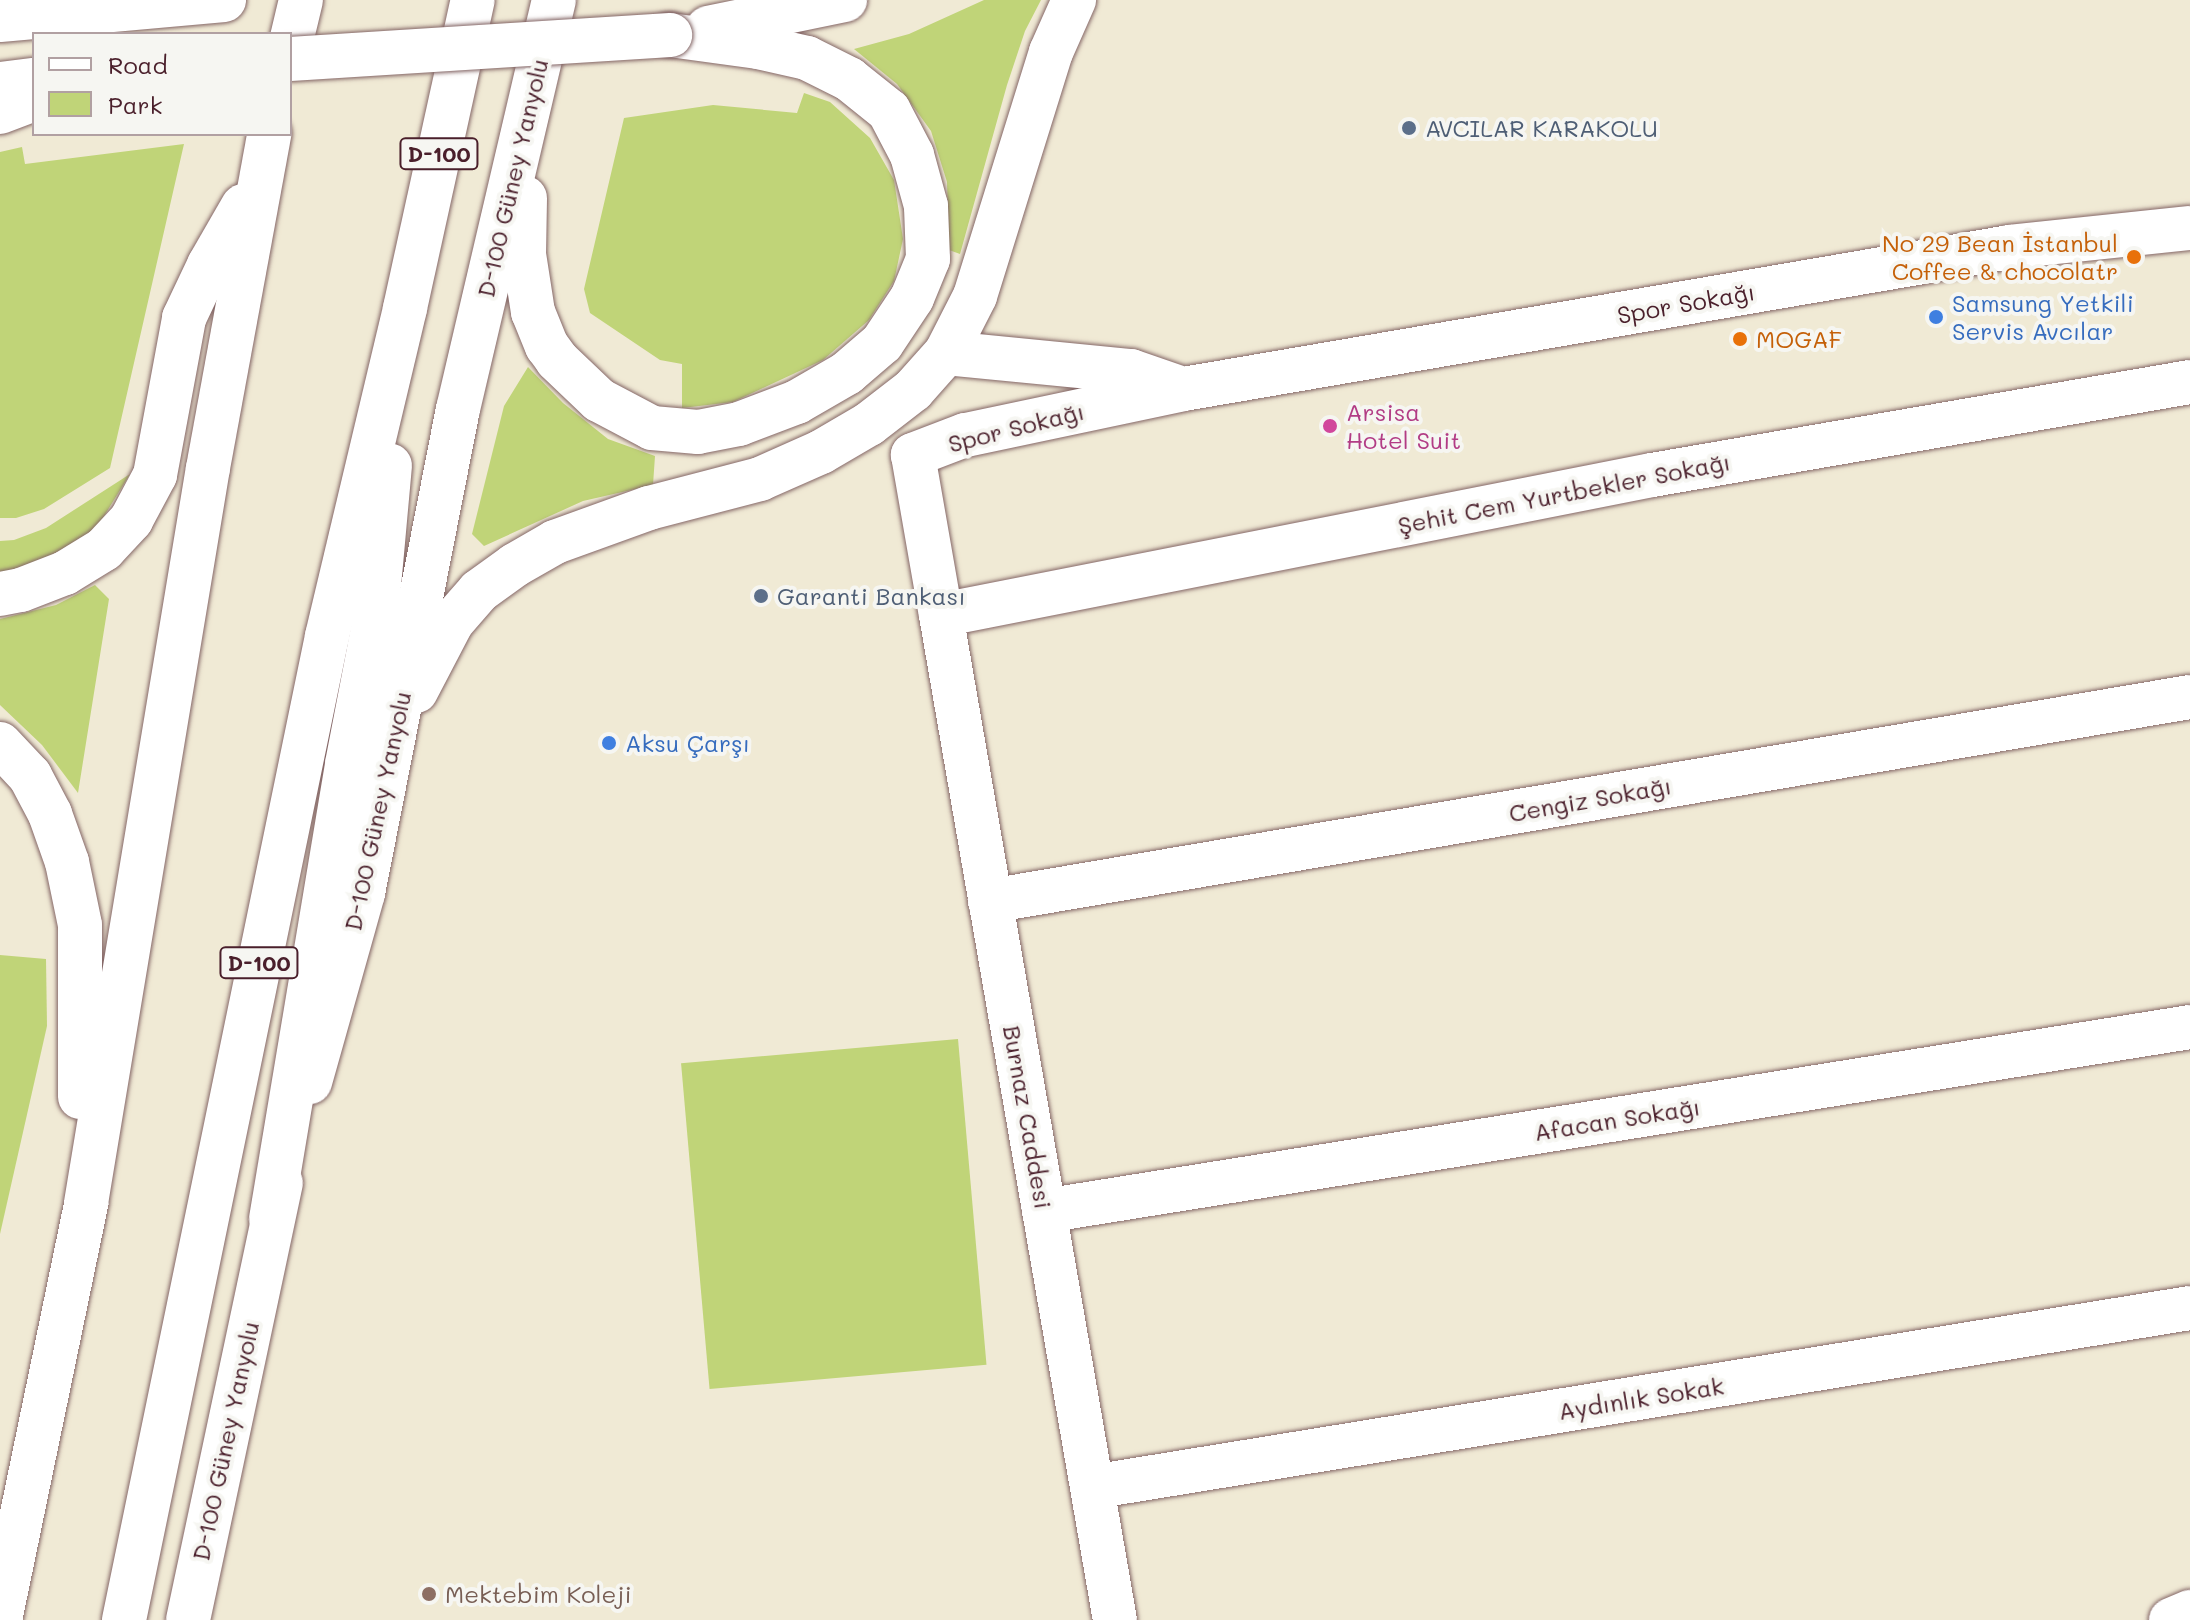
<!DOCTYPE html>
<meta charset="utf-8">
<style>
body{margin:0}
#map{position:relative;width:2190px;height:1620px;overflow:hidden;background:#f0ead5;font-family:Mali,sans-serif}
div>[style]{position:absolute}
.green>*{inset:0;background:#c0d478;transform-origin:0 0}
.roads{filter:drop-shadow(0 0 2px #846666) drop-shadow(0 0 2px #846666)}
.minor>*{height:44px;margin:-22px;padding:0 22px;transform-origin:22px;border-radius:22px;background:#fff}
.major>*{height:44px;margin:-22px;padding:0 22px;transform-origin:22px;border-radius:22px;background:#fff}
.highway>*{height:44px;margin:-22px;padding:0 22px;transform-origin:22px;border-radius:22px;background:#fff}
.bridges{filter:drop-shadow(0 0 2px #846666) drop-shadow(0 0 2px #846666)}
.major-bridge>*{height:44px;margin:-22px;padding:0 22px;transform-origin:22px;border-radius:22px;background:#fff}
.dots>*{width:22px;height:22px;translate:-50% -50%;box-sizing:border-box;border:4px solid #f6f6f2;border-radius:50%}
span{translate:-50% -50%;white-space:nowrap;text-align:center;line-height:1.15;-webkit-text-stroke:8px #f6f6f2;paint-order:stroke}
.shield-label span{padding:2px 6px;background:#f6f6f2;border:2px solid;border-radius:6px;-webkit-text-stroke-width:0}
.shield-label{font-size:22px;color:#4a1f2b;font-weight:700}
.service-label{font-size:24px;color:#4e5e75}
.left{translate:0 -50%;text-align:left}
.street-label{font-size:24px;color:#4a1f2b}
.food-label{font-size:24px;color:#c56008}
.right{translate:-100% -50%;text-align:right}
.shop-label{font-size:24px;color:#366cbe}
.hotel-label{font-size:24px;color:#b23c85}
.education-label{font-size:24px;color:#785e54}
.legend{position:absolute;left:32px;top:32px;width:260px;height:104px;box-sizing:border-box;background:#f6f6f2;border:2px solid #b1a0a2;margin:0;padding:10px 14px;list-style:none;font-size:24px;color:#4a1f2b}
.legend li{display:flex;align-items:center;gap:16px;height:40px}
.legend b{width:40px;border:2px solid #b1a0a2}
</style>
<div id="map">
<div class="green">
<div style="clip-path:polygon(984px 0,1041px 0,1025px 31px,1007px 85px,960px 254px,949px 250px,947px 182px,931px 131px,897px 84px,854px 49px,909px 34px)"></div>
<div style="clip-path:polygon(804px 93px,830px 102px,870px 138px,894px 180px,903px 239px,894px 281px,869px 320px,823px 360px,733px 402px,682px 408px,682px 364px,660px 360px,590px 313px,584px 289px,624px 118px,713px 105px,797px 113px)"></div>
<div style="clip-path:polygon(184px 144px,110px 468px,44px 509px,16px 518px,0 518px,0 152px,22px 147px,25px 164px)"></div>
<div style="clip-path:polygon(528px 367px,563px 403px,608px 439px,655px 456px,653px 485px,583px 501px,484px 546px,472px 534px,504px 406px)"></div>
<div style="clip-path:polygon(130px 474px,101px 521px,72px 550px,0 574px,0 541px,14px 540px,46px 528px)"></div>
<div style="clip-path:polygon(95px 585px,109px 599px,78px 793px,42px 745px,0 705px,0 619px,56px 605px)"></div>
<div style="clip-path:polygon(0 955px,46px 959px,47px 1026px,0 1234px)"></div>
<div style="left:958px;top:1039px;width:327px;height:278px;rotate:85deg"></div>
</div>
<div class="roads">
<div class="minor">
<div style="left:2190px;top:228px;width:181px;rotate:174deg"></div>
<div style="left:2010px;top:247px;width:838px;rotate:170.25deg"></div>
<div style="left:1184px;top:389px;width:224px;rotate:168.1deg"></div>
<div style="left:965px;top:435px;width:56px;rotate:159deg"></div>
<div style="left:913px;top:455px;width:162px;rotate:80.1deg"></div>
<div style="left:941px;top:615px;width:725px;rotate:-11.14deg"></div>
<div style="left:1652px;top:475px;width:546px;rotate:-9.81deg"></div>
<div style="left:946px;top:353px;width:186px;rotate:5.6deg"></div>
<div style="left:1131px;top:371px;width:52px;rotate:19.1deg"></div>
<div style="left:990px;top:901px;width:1217px;rotate:-9.65deg"></div>
<div style="left:1044px;top:1211px;width:1161px;rotate:-9.12deg"></div>
<div style="left:1092px;top:1487px;width:1112px;rotate:-9.26deg"></div>
<div style="left:2171px;top:1620px;width:21px;rotate:-23deg"></div>
</div>
<div class="major">
<div style="left:0;top:20px;width:225px;rotate:-5.1deg"></div>
<div style="left:708px;top:28px;width:140px;rotate:-11.6deg"></div>
<div style="left:0;top:84px;width:34px;rotate:-7deg"></div>
<div style="left:525px;top:198px;width:56px;rotate:91deg"></div>
<div style="left:524px;top:254px;width:59px;rotate:81.2deg"></div>
<div style="left:533px;top:312px;width:37px;rotate:68deg"></div>
<div style="left:547px;top:346px;width:17px;rotate:54deg"></div>
<div style="left:557px;top:360px;width:58px;rotate:43.6deg"></div>
<div style="left:599px;top:400px;width:60px;rotate:27.8deg"></div>
<div style="left:652px;top:428px;width:46px;rotate:5deg"></div>
<div style="left:698px;top:432px;width:42px;rotate:-11deg"></div>
<div style="left:739px;top:424px;width:62px;rotate:-20.8deg"></div>
<div style="left:797px;top:402px;width:58px;rotate:-30.1deg"></div>
<div style="left:847px;top:373px;width:46px;rotate:-40.6deg"></div>
<div style="left:882px;top:343px;width:54px;rotate:-56.3deg"></div>
<div style="left:912px;top:298px;width:42px;rotate:-67.7deg"></div>
<div style="left:928px;top:259px;width:53px;rotate:-92.2deg"></div>
<div style="left:926px;top:206px;width:53px;rotate:-105.4deg"></div>
<div style="left:912px;top:155px;width:50px;rotate:-117.6deg"></div>
<div style="left:889px;top:111px;width:51px;rotate:-141.3deg"></div>
<div style="left:849px;top:79px;width:47px;rotate:-153.4deg"></div>
<div style="left:807px;top:58px;width:50px;rotate:-167.3deg"></div>
<div style="left:758px;top:47px;width:89px;rotate:-172.2deg"></div>
<div style="left:941px;top:615px;width:1020px;rotate:80.18deg"></div>
<div style="left:416px;top:691px;width:78px;rotate:-62.4deg"></div>
<div style="left:452px;top:622px;width:41px;rotate:-48.9deg"></div>
<div style="left:479px;top:591px;width:44px;rotate:-35.8deg"></div>
<div style="left:515px;top:565px;width:46px;rotate:-29.9deg"></div>
<div style="left:555px;top:542px;width:100px;rotate:-19.9deg"></div>
<div style="left:649px;top:508px;width:115px;rotate:-14.6deg"></div>
<div style="left:760px;top:479px;width:67px;rotate:-23.9deg"></div>
<div style="left:821px;top:452px;width:56px;rotate:-30.3deg"></div>
<div style="left:869px;top:424px;width:56px;rotate:-37.7deg"></div>
<div style="left:913px;top:390px;width:50px;rotate:-48.3deg"></div>
<div style="left:946px;top:353px;width:64px;rotate:-63deg"></div>
<div style="left:975px;top:296px;width:256px;rotate:-72.7deg"></div>
<div style="left:1051px;top:52px;width:57px;rotate:-66.1deg"></div>
<div style="left:310px;top:1082px;width:196px;rotate:-74.3deg"></div>
<div style="left:363px;top:893px;width:493px;rotate:-78.9deg"></div>
<div style="left:458px;top:409px;width:420px;rotate:-76.8deg"></div>
<div style="left:188px;top:1620px;width:447px;rotate:-78deg"></div>
</div>
<div class="highway">
<div style="left:184px;top:0;width:13px;rotate:9deg"></div>
<div style="left:290px;top:46px;width:47px;rotate:-76.6deg"></div>
<div style="left:0;top:112px;width:36px;rotate:-21deg"></div>
<div style="left:0;top:594px;width:21px;rotate:-11deg"></div>
<div style="left:21px;top:590px;width:47px;rotate:-21.1deg"></div>
<div style="left:65px;top:573px;width:46px;rotate:-31.6deg"></div>
<div style="left:104px;top:549px;width:40px;rotate:-47deg"></div>
<div style="left:131px;top:520px;width:51px;rotate:-61.9deg"></div>
<div style="left:155px;top:475px;width:160px;rotate:-79.5deg"></div>
<div style="left:184px;top:318px;width:59px;rotate:-64.7deg"></div>
<div style="left:209px;top:265px;width:68px;rotate:-60deg"></div>
<div style="left:0;top:744px;width:44px;rotate:46.8deg"></div>
<div style="left:30px;top:776px;width:43px;rotate:62.2deg"></div>
<div style="left:50px;top:814px;width:51px;rotate:70.5deg"></div>
<div style="left:67px;top:862px;width:64px;rotate:78.3deg"></div>
<div style="left:80px;top:925px;width:172px;rotate:90deg"></div>
<div style="left:271px;top:1219px;width:461px;rotate:-80.5deg"></div>
<div style="left:347px;top:764px;width:159px;rotate:-79.1deg"></div>
<div style="left:377px;top:608px;width:143px;rotate:-84.8deg"></div>
<div style="left:0;top:1620px;width:426px;rotate:-78.3deg"></div>
<div style="left:86px;top:1203px;width:745px;rotate:-80.58deg"></div>
<div style="left:208px;top:468px;width:340px;rotate:-79.6deg"></div>
<div style="left:124px;top:1620px;width:1005px;rotate:-78.34deg"></div>
<div style="left:327px;top:636px;width:337px;rotate:-76.6deg"></div>
<div style="left:405px;top:308px;width:315px;rotate:-77.6deg"></div>
</div>
</div>
<div class="bridges">
<div class="major-bridge">
<div style="left:290px;top:59px;width:381px;rotate:-3.6deg"></div>
</div>
</div>
<div class="dots">
<div style="left:1409px;top:128px;background:#5c6f8a"></div>
<div style="left:2134px;top:257px;background:#e8710a"></div>
<div style="left:1936px;top:317px;background:#3f7fe0"></div>
<div style="left:1740px;top:339px;background:#e8710a"></div>
<div style="left:1330px;top:426px;background:#d1479c"></div>
<div style="left:761px;top:596px;background:#5c6f8a"></div>
<div style="left:609px;top:743px;background:#3f7fe0"></div>
<div style="left:429px;top:1594px;background:#8d6e63"></div>
</div>
<div class="shield-label">
<span style="left:439px;top:154px">D-100</span>
<span style="left:259px;top:963px">D-100</span>
</div>
<div class="service-label">
<span class="left" style="left:1425px;top:128px">AVCILAR KARAKOLU</span>
<span class="left" style="left:777px;top:596px">Garanti Bankası</span>
</div>
<div class="street-label">
<span style="left:512px;top:178px;rotate:-77deg">D-100 Güney Yanyolu</span>
<span style="left:1686px;top:303px;rotate:-10deg">Spor Sokağı</span>
<span style="left:1016px;top:427px;rotate:-14deg">Spor Sokağı</span>
<span style="left:1564px;top:493px;rotate:-11deg">Şehit Cem Yurtbekler Sokağı</span>
<span style="left:1590px;top:799px;rotate:-10deg">Cengiz Sokağı</span>
<span style="left:377px;top:811px;rotate:-78deg">D-100 Güney Yanyolu</span>
<span style="left:1028px;top:1117px;rotate:80deg">Burnaz Caddesi</span>
<span style="left:1617px;top:1119px;rotate:-9deg">Afacan Sokağı</span>
<span style="left:1641px;top:1398px;rotate:-9deg">Aydınlık Sokak</span>
<span style="left:225px;top:1441px;rotate:-78deg">D-100 Güney Yanyolu</span>
</div>
<div class="food-label">
<span class="right" style="left:2118px;top:257px">No 29 Bean İstanbul<br>Coffee &amp; chocolatr</span>
<span class="left" style="left:1756px;top:339px">MOGAF</span>
</div>
<div class="shop-label">
<span class="left" style="left:1952px;top:317px">Samsung Yetkili<br>Servis Avcılar</span>
<span class="left" style="left:625px;top:743px">Aksu Çarşı</span>
</div>
<div class="hotel-label">
<span class="left" style="left:1346px;top:426px">Arsisa<br>Hotel Suit</span>
</div>
<div class="education-label">
<span class="left" style="left:445px;top:1594px">Mektebim Koleji</span>
</div>
<ul class="legend">
<li><b style="height:10px;background:#fff"></b>Road</li>
<li><b style="height:22px;background:#c0d478"></b>Park</li>
</ul>
</div>
